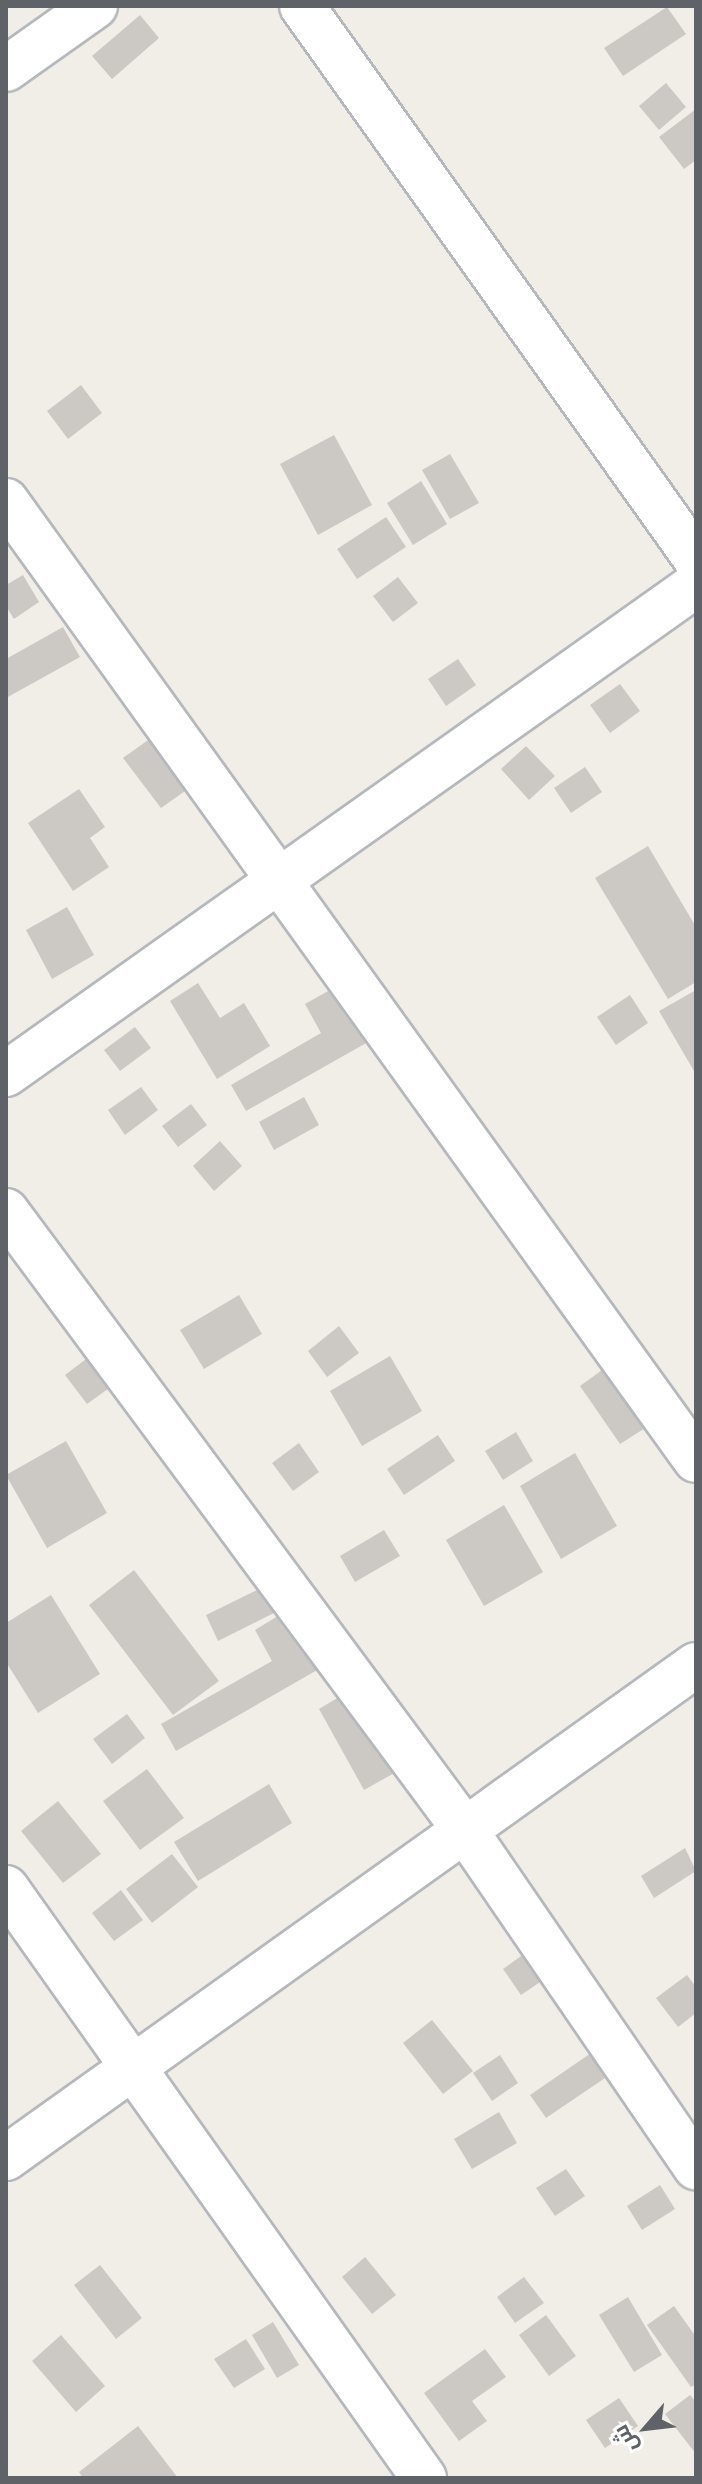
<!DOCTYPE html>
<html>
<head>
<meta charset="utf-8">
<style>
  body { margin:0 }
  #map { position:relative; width:702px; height:2484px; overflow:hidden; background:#f1eee8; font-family:Inter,Cairo,sans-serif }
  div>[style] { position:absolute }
  .building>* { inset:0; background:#ccc9c5 }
  .roads { filter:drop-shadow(2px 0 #b5b8bc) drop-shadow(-2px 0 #b5b8bc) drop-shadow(0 2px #b5b8bc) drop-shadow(0 -2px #b5b8bc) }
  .minor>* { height:44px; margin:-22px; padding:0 22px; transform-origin:22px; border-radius:22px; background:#fff }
  .tertiary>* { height:44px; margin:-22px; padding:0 22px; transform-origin:22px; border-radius:22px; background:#fff }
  span { translate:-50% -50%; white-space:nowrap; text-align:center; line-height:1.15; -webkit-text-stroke:6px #fff; paint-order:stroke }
  .frame { position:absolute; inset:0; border:8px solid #5f6368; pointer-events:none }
  .north { position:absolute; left:606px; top:2388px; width:80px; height:80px; -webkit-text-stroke:6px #fff; paint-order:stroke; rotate:242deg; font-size:22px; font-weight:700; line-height:32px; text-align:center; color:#5f6368 }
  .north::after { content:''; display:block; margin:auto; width:28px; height:36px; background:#5f6368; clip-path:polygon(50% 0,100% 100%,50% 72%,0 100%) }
</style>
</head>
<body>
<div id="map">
  <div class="building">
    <div style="clip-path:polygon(667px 7px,686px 34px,623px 76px,604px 48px)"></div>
    <div style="clip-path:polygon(140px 15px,159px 38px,112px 79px,92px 56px)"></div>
    <div style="clip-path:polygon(666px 83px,686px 107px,659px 130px,639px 106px)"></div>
    <div style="clip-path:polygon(696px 109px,696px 160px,684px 169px,659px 137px)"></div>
    <div style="clip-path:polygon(81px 385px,102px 413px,68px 439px,47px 411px)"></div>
    <div style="clip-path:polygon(334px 435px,372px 505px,318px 535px,280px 464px)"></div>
    <div style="clip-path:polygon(450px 454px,479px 503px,450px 519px,422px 470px)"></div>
    <div style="clip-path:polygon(421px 481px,447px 524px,413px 545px,387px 503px)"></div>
    <div style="clip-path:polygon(386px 517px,406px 547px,357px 579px,337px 549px)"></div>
    <div style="clip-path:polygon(23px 575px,39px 602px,14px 619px,6px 606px,6px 585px)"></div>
    <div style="clip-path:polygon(398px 577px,418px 603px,393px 622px,373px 596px)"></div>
    <div style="clip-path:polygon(63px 627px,80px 657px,6px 698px,6px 659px)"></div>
    <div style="clip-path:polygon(458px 659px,476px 685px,446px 706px,428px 679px)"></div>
    <div style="clip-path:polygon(620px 684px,640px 711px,610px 733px,590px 705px)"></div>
    <div style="clip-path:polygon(151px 738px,188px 789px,161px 808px,123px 758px)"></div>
    <div style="clip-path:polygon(526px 746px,555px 776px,529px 800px,501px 769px)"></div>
    <div style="clip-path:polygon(585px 767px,602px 792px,571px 813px,554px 788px)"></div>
    <div style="clip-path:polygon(79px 789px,105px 827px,90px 838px,109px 867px,73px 891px,28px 823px)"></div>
    <div style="clip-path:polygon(648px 846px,696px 927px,696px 982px,668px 999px,595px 878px)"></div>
    <div style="clip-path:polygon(67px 907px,94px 955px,52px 979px,26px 930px)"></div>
    <div style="clip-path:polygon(198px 983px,220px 1018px,244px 1003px,270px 1046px,217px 1079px,170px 1001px)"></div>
    <div style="clip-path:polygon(337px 986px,368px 1042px,246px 1111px,231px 1085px,321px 1033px,305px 1004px)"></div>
    <div style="clip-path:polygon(696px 990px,696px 1070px,694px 1071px,659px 1011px)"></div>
    <div style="clip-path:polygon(630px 995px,648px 1023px,616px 1045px,597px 1017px)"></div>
    <div style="clip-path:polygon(135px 1027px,151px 1048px,120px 1071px,104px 1050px)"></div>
    <div style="clip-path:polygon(141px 1087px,158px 1110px,125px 1135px,108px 1110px)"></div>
    <div style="clip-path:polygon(304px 1097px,319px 1125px,274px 1150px,259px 1122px)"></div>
    <div style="clip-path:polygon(191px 1104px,207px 1125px,178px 1147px,162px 1126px)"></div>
    <div style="clip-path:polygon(220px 1141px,242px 1166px,214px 1191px,193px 1166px)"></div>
    <div style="clip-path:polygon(239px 1295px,262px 1334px,204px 1369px,180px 1330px)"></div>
    <div style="clip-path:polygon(339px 1326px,359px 1353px,327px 1377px,308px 1351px)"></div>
    <div style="clip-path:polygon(98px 1350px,119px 1381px,87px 1404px,65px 1375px)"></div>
    <div style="clip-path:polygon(390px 1356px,422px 1411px,362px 1446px,330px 1391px)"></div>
    <div style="clip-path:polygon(609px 1365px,650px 1425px,620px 1444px,580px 1386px)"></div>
    <div style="clip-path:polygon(516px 1432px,533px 1461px,503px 1480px,485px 1451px)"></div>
    <div style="clip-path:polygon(438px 1435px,455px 1461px,404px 1495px,387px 1469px)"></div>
    <div style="clip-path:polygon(66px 1441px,107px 1513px,47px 1548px,6px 1475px)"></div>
    <div style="clip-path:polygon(299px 1443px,319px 1472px,293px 1491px,272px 1463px)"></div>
    <div style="clip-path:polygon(575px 1453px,617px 1526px,561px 1559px,520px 1486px)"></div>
    <div style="clip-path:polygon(504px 1505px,543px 1572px,484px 1606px,446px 1540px)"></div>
    <div style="clip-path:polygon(384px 1530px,400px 1556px,355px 1582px,340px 1556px)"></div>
    <div style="clip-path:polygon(134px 1570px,219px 1681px,173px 1715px,89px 1605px)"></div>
    <div style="clip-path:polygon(265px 1586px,278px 1611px,218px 1641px,206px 1615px)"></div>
    <div style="clip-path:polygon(51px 1595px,100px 1674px,38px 1713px,6px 1662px,6px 1623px)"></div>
    <div style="clip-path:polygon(286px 1611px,319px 1669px,176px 1751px,161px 1724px,272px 1661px,255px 1630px)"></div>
    <div style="clip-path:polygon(359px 1685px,405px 1767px,364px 1790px,319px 1709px)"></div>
    <div style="clip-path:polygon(127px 1714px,145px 1738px,112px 1764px,93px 1739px)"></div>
    <div style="clip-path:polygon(147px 1769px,184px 1818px,140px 1850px,103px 1801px)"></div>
    <div style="clip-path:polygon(269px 1784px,292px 1823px,198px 1881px,174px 1842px)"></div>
    <div style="clip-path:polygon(58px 1801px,101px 1854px,63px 1883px,21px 1831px)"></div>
    <div style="clip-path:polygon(685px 1848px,696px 1871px,654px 1898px,641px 1876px)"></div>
    <div style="clip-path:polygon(172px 1854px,198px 1887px,152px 1923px,126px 1889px)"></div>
    <div style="clip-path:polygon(121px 1890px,143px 1920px,114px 1941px,92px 1913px)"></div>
    <div style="clip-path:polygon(528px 1951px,546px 1978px,521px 1995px,503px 1969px)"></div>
    <div style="clip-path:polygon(687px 1975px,696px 1987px,696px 2013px,678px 2027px,656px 1998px)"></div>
    <div style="clip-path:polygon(432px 2020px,473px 2071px,443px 2094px,403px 2043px)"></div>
    <div style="clip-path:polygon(594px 2051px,611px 2074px,546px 2118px,530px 2095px)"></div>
    <div style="clip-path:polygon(500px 2055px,518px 2083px,492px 2101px,473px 2073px)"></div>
    <div style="clip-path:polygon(499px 2112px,517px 2143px,472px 2169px,454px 2139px)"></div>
    <div style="clip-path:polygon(566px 2169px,585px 2196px,555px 2216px,536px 2188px)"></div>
    <div style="clip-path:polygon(660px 2185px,675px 2209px,642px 2230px,627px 2206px)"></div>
    <div style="clip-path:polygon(365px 2257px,396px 2295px,372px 2314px,342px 2277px)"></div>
    <div style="clip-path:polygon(100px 2265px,142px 2318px,116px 2339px,74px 2285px)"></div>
    <div style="clip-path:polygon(524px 2277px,544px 2303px,515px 2323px,497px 2297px)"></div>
    <div style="clip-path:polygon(628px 2297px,662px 2355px,634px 2372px,599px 2315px)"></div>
    <div style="clip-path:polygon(674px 2306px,696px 2337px,696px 2384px,691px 2387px,647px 2325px)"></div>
    <div style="clip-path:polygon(546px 2315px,576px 2356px,549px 2376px,519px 2335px)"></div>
    <div style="clip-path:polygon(273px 2322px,299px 2365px,277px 2378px,252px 2335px)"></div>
    <div style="clip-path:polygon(61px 2335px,105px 2386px,76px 2412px,32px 2361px)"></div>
    <div style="clip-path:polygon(246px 2339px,265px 2369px,234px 2388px,214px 2359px)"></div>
    <div style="clip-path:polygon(485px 2349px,506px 2377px,472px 2401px,487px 2421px,459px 2441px,424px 2393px)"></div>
    <div style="clip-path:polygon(690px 2395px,696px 2402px,696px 2454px,665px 2414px)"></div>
    <div style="clip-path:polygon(619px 2398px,638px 2426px,605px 2448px,586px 2420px)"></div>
    <div style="clip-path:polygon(138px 2426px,178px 2478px,83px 2478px,79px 2472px)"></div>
  </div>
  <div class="roads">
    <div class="minor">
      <div style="left:302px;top:6px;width:679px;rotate:54.53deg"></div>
      <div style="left:6px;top:69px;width:109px;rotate:-35.3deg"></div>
      <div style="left:6px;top:501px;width:1181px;rotate:54.27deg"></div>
      <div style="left:6px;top:1074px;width:846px;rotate:-35.33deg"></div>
      <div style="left:6px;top:1211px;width:771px;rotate:53.44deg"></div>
      <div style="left:465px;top:1830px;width:409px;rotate:55.6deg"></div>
      <div style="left:6px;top:1888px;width:723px;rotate:54.68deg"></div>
    </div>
    <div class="tertiary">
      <div style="left:6px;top:2158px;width:848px;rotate:-35.55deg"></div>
    </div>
  </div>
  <div class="frame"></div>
  <div class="north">ش</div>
</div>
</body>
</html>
